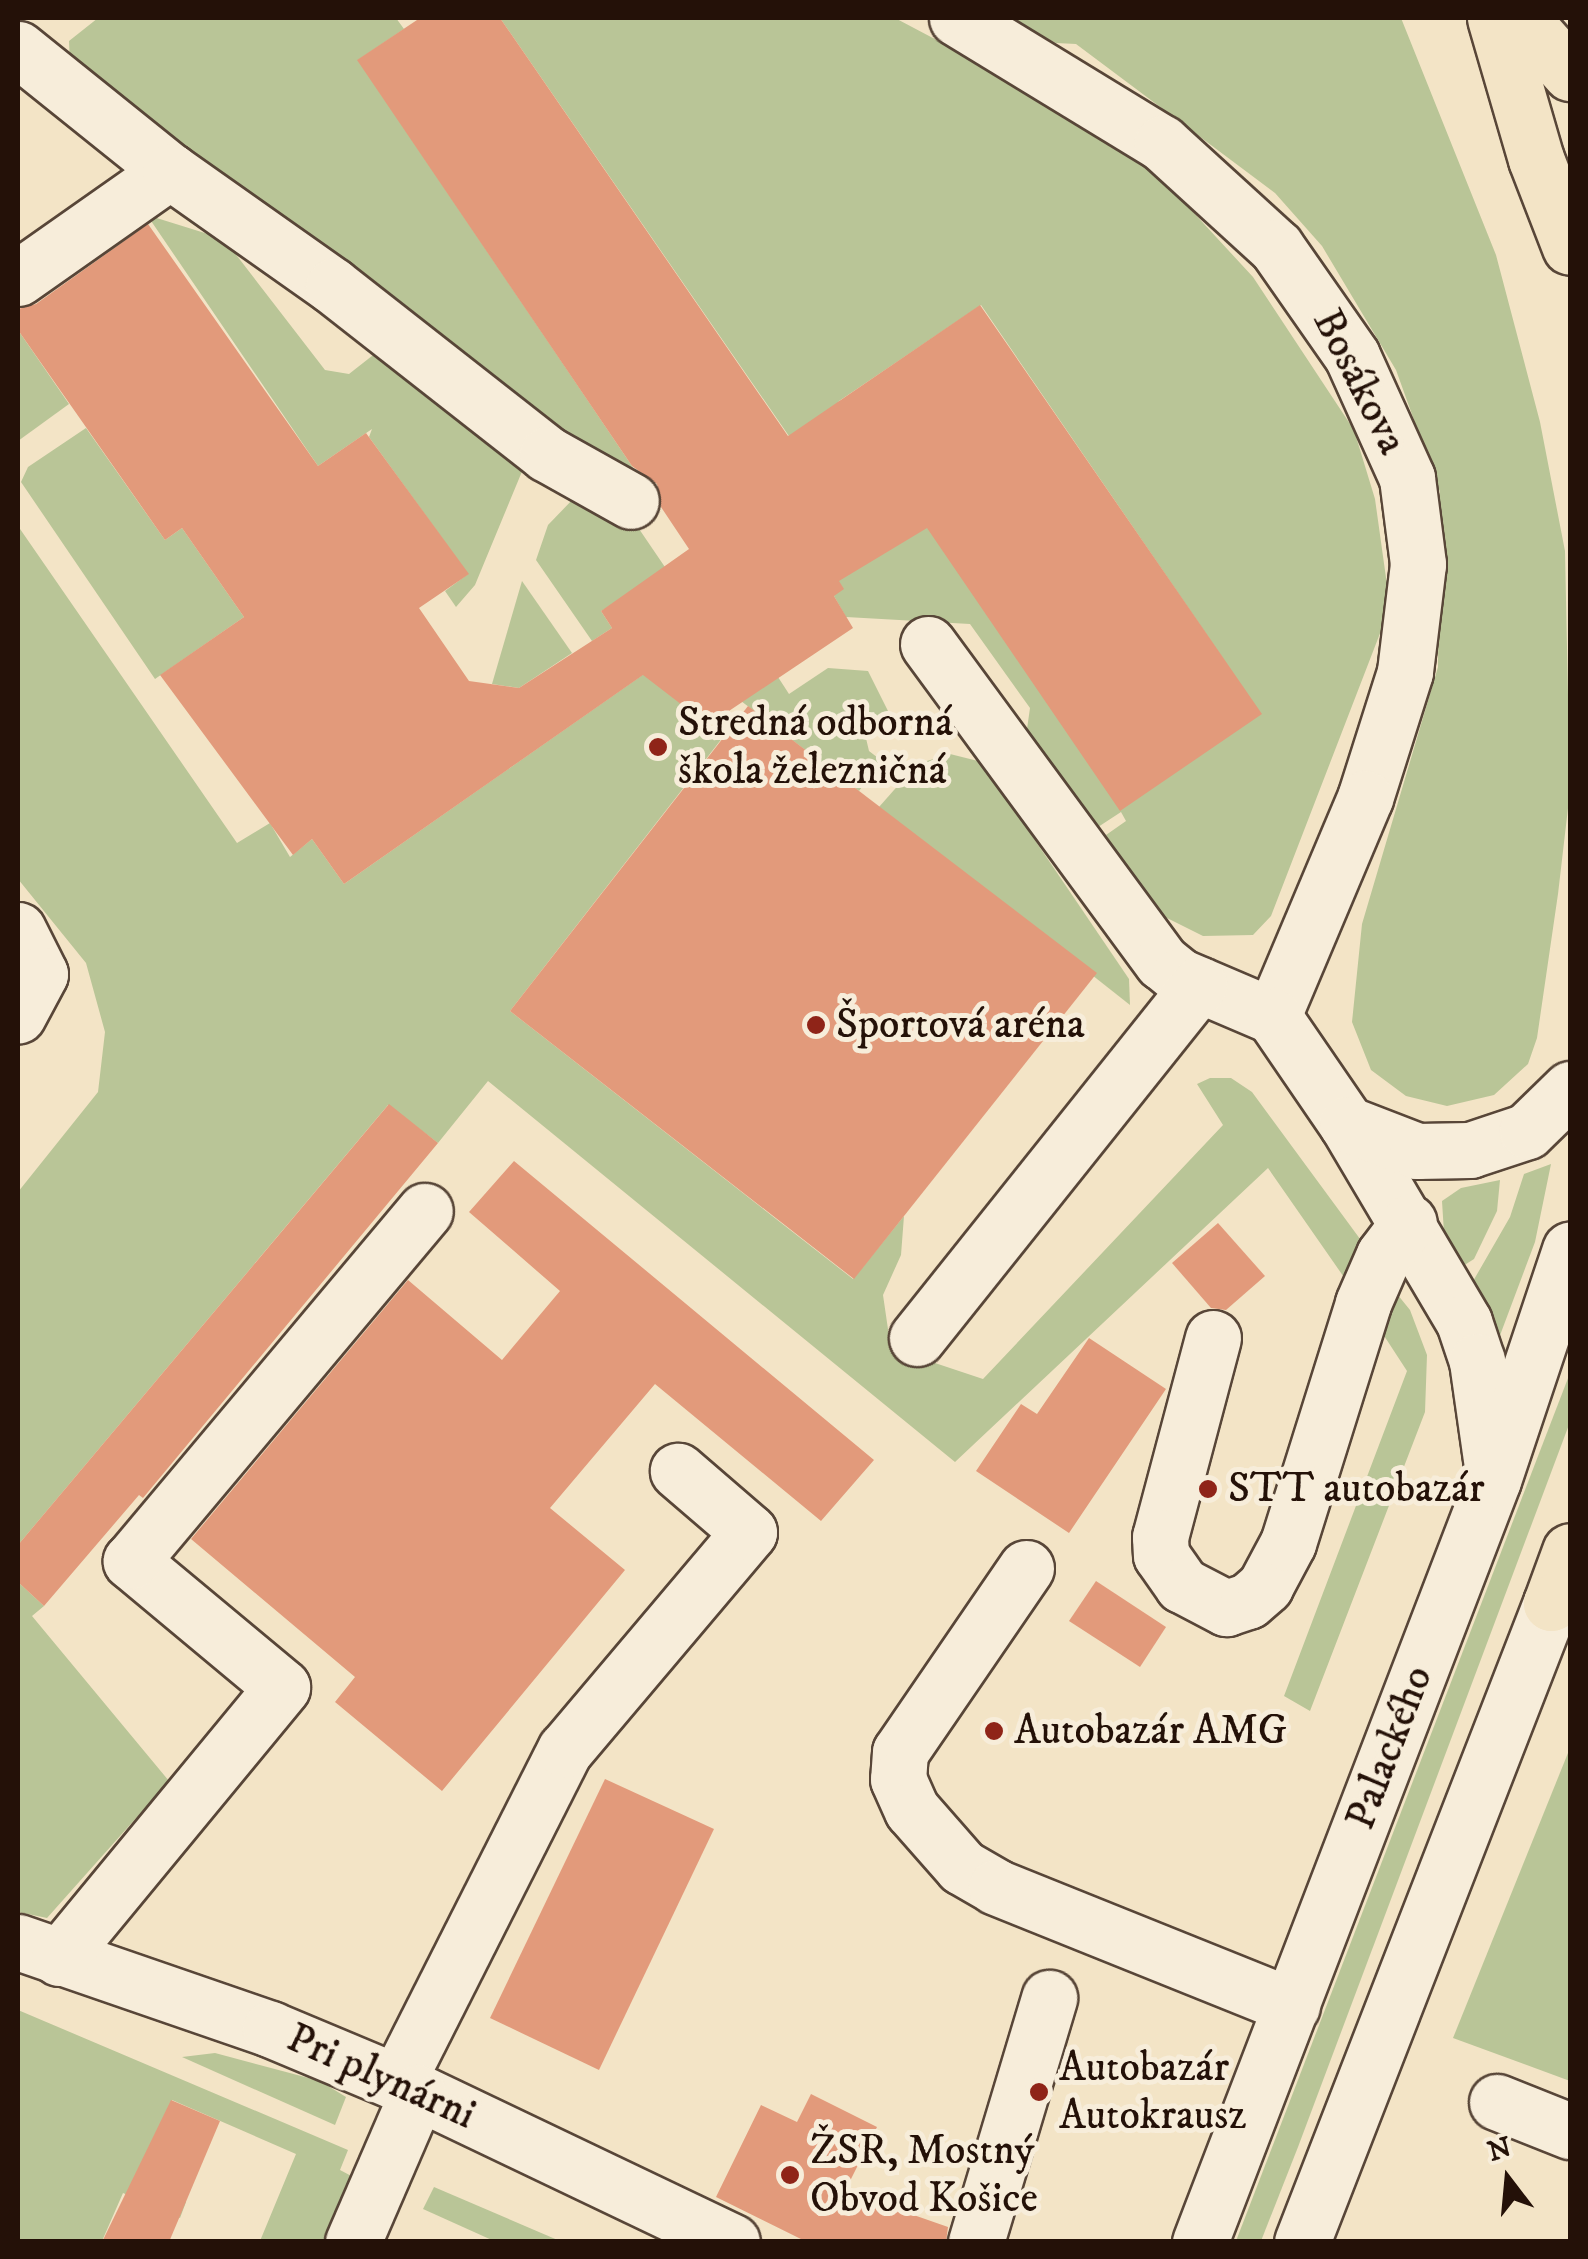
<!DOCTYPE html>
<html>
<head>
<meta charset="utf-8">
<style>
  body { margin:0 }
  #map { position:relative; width:1588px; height:2259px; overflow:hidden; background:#f3e4c6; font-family:"IM FELL DW Pica",serif }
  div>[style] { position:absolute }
  .green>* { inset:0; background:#b9c597 }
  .building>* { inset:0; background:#e29a7b }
  .roads { filter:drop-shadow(2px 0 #584638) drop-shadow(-2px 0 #584638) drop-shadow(0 2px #584638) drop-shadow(0 -2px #584638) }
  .minor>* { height:55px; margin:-27.5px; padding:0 27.5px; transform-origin:27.5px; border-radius:27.5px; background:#f7edda }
  .major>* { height:55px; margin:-27.5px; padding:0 27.5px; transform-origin:27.5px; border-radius:27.5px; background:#f3e4c6 }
  .highway>* { height:55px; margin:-27.5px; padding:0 27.5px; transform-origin:27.5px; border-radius:27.5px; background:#f3e4c6 }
  .dots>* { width:28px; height:28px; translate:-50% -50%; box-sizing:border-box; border:5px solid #f7edda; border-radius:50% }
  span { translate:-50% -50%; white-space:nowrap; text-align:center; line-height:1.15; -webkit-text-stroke:10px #f7edda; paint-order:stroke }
  .street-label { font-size:42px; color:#241108 }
  .poi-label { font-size:42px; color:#241108 }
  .left { translate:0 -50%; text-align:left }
  .frame { position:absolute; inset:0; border:20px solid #241108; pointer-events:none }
  .north { position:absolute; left:1458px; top:2129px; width:100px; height:100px; -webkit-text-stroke:8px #f7edda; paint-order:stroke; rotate:344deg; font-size:28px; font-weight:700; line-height:40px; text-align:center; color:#241108 }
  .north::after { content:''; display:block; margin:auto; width:35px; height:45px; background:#241108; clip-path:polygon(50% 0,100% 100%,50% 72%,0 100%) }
</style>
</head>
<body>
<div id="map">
  <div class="green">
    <div style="clip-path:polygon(98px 18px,396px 18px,404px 29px,358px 60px,636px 472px,596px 467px,70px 66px,69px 41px)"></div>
    <div style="clip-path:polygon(500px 18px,895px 18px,1052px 101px,1157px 173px,1253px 277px,1354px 430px,1375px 499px,1388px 592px,1384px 623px,1271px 916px,1253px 935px,1203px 936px,1155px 912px,1106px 835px,1126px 821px,1121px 812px,1095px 829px,1027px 729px,1030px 708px,970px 624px,846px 617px,834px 596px,838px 580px,906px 513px,1261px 714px,981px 305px,839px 401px,811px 468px)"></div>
    <div style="clip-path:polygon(1006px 18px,1401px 18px,1496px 255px,1540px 422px,1565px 551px,1570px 791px,1558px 894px,1537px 1038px,1528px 1064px,1494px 1095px,1447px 1106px,1406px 1096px,1371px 1070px,1352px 1022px,1362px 924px,1438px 667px,1440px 492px,1396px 370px,1322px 246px,1275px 193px,1076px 44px,1056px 43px)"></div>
    <div style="clip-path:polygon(147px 215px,224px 239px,325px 370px,349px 374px,377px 352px,528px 457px,475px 585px,456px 607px,445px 591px,468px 574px,369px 437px,372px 429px,318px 466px)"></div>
    <div style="clip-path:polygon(18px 330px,69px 404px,18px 441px)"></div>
    <div style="clip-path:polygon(86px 428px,165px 540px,182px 528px,244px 617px,155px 679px,21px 482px,28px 467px)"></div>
    <div style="clip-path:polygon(576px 496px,635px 523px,669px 573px,601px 611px,612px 628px,592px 641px,536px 560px,548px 525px)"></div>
    <div style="clip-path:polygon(18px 526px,237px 843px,270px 823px,290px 857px,312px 839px,344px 884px,644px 674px,723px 737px,510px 1011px,853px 1279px,904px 1216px,901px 1255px,883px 1295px,889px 1336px,929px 1361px,983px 1379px,1223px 1125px,1197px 1084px,1210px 1078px,1231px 1078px,1252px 1092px,1363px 1243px,1348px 1283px,1268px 1168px,955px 1462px,488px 1081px,438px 1143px,388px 1105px,18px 1545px,18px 1192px,98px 1092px,105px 1032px,86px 963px,18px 879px)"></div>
    <div style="clip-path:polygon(522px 581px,572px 653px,519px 688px,492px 684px)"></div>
    <div style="clip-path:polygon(767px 660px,789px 694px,828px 668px,868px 671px,890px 715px,865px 734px,869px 751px,882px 761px,859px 791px,720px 685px)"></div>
    <div style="clip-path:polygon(950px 754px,982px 762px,1129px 979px,1130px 1005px,879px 807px,917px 764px)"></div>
    <div style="clip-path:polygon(1551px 1164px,1535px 1242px,1499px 1338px,1472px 1283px,1510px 1217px,1524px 1174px)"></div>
    <div style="clip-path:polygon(1500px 1180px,1497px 1211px,1474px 1259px,1463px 1266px,1444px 1233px,1442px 1201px,1461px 1188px)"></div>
    <div style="clip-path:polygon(1393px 1289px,1410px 1310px,1427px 1355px,1425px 1412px,1310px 1711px,1284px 1696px,1407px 1371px,1379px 1328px)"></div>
    <div style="clip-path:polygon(1570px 1373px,1570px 1422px,1298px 2147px,1261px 2241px,1236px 2241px)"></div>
    <div style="clip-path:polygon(18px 1582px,44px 1606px,32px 1616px,169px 1781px,47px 1918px,18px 1912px)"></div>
    <div style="clip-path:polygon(1570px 1748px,1570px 2081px,1453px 2038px)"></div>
    <div style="clip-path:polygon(18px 2010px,348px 2150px,340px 2170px,359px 2180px,332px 2241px,260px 2241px,296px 2154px,172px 2100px,137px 2179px,186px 2202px,180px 2218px,123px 2193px,102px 2241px,18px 2241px)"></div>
    <div style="clip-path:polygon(215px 2053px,320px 2081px,346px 2097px,335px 2125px,182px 2057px)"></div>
    <div style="clip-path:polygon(434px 2187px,560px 2241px,494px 2241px,423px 2209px)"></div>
  </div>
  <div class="building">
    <div style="clip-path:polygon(420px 18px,500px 18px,788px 436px,980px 305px,1262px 714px,1120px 811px,927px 528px,839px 581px,844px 589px,834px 596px,853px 628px,708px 725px,643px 675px,344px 884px,312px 839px,293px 855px,160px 675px,244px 617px,182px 528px,165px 540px,18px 330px,18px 309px,36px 304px,148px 224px,318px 466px,366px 433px,469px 574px,419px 608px,469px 681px,519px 688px,612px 628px,601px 611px,689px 549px,661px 507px,657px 484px,632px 466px,357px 60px)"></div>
    <div style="clip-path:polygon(748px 706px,1097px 973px,854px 1279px,510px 1011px)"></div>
    <div style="clip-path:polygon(389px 1104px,438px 1143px,143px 1498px,139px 1495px,44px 1606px,18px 1582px,18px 1545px)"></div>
    <div style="clip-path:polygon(514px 1161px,874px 1460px,821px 1521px,655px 1384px,550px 1508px,625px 1570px,442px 1791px,335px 1702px,355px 1677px,191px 1539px,408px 1280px,502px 1360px,560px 1291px,469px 1212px)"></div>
    <div style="clip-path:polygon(1218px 1223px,1265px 1276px,1226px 1310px,1211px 1308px,1172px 1263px)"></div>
    <div style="clip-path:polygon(1089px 1338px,1166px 1389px,1069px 1533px,976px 1471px,1021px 1404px,1037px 1414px)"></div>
    <div style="clip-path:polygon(1096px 1581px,1166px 1627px,1140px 1667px,1069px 1621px)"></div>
    <div style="clip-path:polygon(605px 1779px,714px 1829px,599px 2070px,490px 2018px)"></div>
    <div style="clip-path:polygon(811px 2094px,877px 2127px,845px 2191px,948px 2227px,946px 2242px,807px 2242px,716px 2197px,761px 2105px,797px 2122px)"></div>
    <div style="clip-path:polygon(171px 2100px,220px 2121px,169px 2242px,102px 2242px)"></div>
  </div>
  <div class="roads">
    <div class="minor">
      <div style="left:957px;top:18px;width:240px;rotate:31.4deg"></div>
      <div style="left:1162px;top:143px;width:154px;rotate:42.4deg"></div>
      <div style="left:1276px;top:247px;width:133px;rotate:55.1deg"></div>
      <div style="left:1352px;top:356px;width:134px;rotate:65.7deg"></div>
      <div style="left:1407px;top:478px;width:87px;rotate:82.7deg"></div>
      <div style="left:1418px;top:564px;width:109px;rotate:96.9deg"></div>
      <div style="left:1405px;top:672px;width:132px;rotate:107.6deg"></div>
      <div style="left:1365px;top:798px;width:237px;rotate:112.9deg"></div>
      <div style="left:18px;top:49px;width:195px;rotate:38.8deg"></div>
      <div style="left:18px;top:278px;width:186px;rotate:-35.1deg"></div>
      <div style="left:170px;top:171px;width:199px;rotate:35.2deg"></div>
      <div style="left:333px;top:286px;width:272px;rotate:38.1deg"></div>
      <div style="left:547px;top:454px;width:96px;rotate:29.2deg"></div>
      <div style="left:928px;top:644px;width:395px;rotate:53.7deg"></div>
      <div style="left:1162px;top:962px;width:22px;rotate:39deg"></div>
      <div style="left:1179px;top:976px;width:102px;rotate:23.1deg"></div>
      <div style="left:1273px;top:1016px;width:131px;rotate:55.6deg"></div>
      <div style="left:1347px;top:1124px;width:230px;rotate:59.4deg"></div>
      <div style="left:1464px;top:1322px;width:41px;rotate:71.6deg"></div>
      <div style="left:1477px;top:1361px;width:107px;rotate:81.9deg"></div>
      <div style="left:18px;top:930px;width:49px;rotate:63.4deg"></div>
      <div style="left:40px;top:974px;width:47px;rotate:118.2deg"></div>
      <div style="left:1347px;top:1124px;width:75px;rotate:21.1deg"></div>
      <div style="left:1417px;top:1151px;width:53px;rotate:-1.1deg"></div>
      <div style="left:1470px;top:1150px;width:60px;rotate:-18.4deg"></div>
      <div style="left:1527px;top:1131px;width:60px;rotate:-44.3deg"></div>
      <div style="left:917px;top:1338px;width:452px;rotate:-51.4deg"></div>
      <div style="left:1213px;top:1338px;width:206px;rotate:104.9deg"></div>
      <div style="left:1160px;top:1537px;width:18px;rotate:87deg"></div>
      <div style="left:1161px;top:1555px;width:37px;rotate:55deg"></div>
      <div style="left:1182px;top:1585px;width:50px;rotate:27.6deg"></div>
      <div style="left:1226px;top:1608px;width:23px;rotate:-18deg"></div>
      <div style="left:1248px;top:1601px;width:23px;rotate:-41deg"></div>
      <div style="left:1265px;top:1586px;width:49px;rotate:-61.9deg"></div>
      <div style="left:1288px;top:1543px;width:251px;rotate:-72.6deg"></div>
      <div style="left:1363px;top:1303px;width:52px;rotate:-66.4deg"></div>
      <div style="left:1384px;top:1255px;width:41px;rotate:-52.9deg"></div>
      <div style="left:1026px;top:1568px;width:223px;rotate:124.4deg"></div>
      <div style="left:900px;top:1752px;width:27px;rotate:94deg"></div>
      <div style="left:898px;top:1779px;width:34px;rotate:66deg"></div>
      <div style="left:912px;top:1810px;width:76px;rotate:48.7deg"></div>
      <div style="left:962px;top:1867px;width:39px;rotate:30deg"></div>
      <div style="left:996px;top:1887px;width:319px;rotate:21.9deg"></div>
      <div style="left:18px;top:1942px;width:267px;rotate:19deg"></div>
      <div style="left:270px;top:2029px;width:138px;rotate:22.7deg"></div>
      <div style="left:397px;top:2082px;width:371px;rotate:25.5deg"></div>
      <div style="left:59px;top:1958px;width:351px;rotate:-50.5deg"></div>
      <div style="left:282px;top:1687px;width:197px;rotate:-140.2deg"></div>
      <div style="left:131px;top:1561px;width:457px;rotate:-50deg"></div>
      <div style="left:397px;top:2082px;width:372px;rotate:-63.2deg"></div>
      <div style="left:565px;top:1750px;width:285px;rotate:-49.8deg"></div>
      <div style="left:749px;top:1532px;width:94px;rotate:-139.3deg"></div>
      <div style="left:1497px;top:2102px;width:79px;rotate:21.7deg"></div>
      <div style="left:353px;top:2242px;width:163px;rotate:-66.6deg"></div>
      <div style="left:976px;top:2242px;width:255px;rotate:-73.3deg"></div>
      <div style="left:1200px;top:2242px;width:816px;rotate:-68.97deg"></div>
      <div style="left:1493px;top:1480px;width:243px;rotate:-71.5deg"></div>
      <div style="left:1302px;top:2242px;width:686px;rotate:-68.71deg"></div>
    </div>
    <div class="major">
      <div style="left:1551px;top:1603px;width:55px;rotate:-69.9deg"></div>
    </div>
    <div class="highway">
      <div style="left:1495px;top:18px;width:147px;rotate:73.8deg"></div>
      <div style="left:1536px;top:159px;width:94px;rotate:68.9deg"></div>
      <div style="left:1521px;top:18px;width:74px;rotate:48.3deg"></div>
      <div style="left:1551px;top:1603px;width:21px;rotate:-28deg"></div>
    </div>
  </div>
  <div class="dots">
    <div style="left:658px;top:747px;background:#8f2418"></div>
    <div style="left:816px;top:1025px;background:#8f2418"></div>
    <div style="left:1208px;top:1489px;background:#8f2418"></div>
    <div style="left:994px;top:1731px;background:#8f2418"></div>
    <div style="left:1039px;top:2092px;background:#8f2418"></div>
    <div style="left:790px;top:2175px;background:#8f2418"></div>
  </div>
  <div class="street-label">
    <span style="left:1359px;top:382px;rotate:63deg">Bosákova</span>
    <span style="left:1390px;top:1748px;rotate:-69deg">Palackého</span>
    <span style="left:381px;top:2077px;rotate:24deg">Pri plynárni</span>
  </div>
  <div class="poi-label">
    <span class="left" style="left:678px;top:747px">Stredná odborná<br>škola železničná</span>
    <span class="left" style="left:836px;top:1025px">Športová aréna</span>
    <span class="left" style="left:1228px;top:1489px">STT autobazár</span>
    <span class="left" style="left:1014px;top:1731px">Autobazár AMG</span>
    <span class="left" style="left:1059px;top:2092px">Autobazár<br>Autokrausz</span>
    <span class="left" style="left:810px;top:2175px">ŽSR, Mostný<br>Obvod Košice</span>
  </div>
  <div class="frame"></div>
  <div class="north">N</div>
</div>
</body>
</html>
